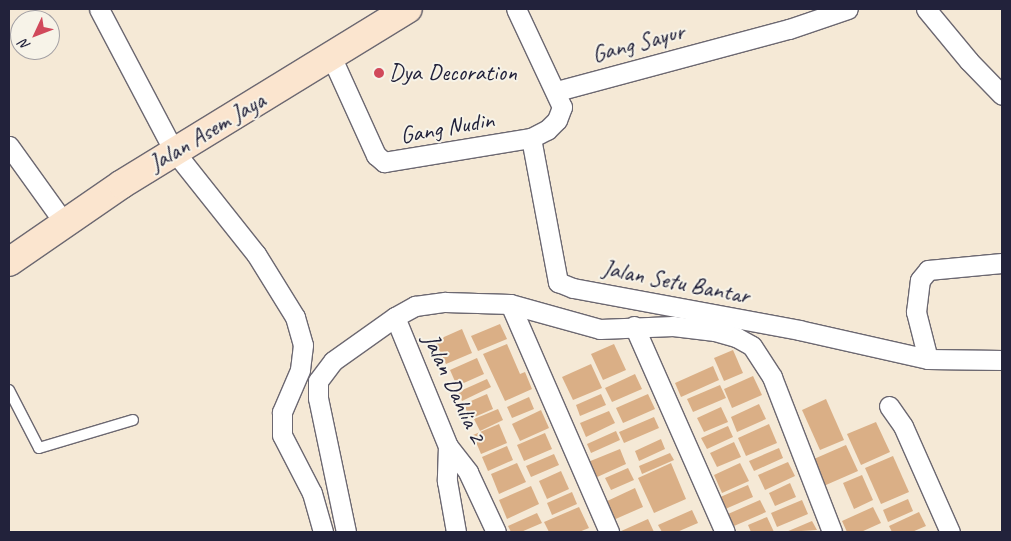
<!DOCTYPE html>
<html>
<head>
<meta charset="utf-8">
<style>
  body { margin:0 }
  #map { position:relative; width:1011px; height:541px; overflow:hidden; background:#f5e9d6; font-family:Caveat,sans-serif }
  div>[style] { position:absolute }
  .building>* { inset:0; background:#daaf86 }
  .roads { filter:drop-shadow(1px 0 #6c6871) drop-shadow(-1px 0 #6c6871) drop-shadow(0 1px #6c6871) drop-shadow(0 -1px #6c6871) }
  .lane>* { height:10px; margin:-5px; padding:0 5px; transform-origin:5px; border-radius:5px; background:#fff }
  .street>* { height:19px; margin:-9.5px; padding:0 9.5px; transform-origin:9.5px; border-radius:9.5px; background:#fff }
  .secondary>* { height:28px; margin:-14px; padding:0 14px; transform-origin:14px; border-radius:14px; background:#fbe5cf }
  .dots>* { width:14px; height:14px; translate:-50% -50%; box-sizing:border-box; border:2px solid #f7f3e8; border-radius:50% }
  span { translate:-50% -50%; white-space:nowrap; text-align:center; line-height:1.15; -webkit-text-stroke:4px #f7f3e8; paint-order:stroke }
  .street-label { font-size:24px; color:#22223b }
  .poi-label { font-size:24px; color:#22223b }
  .left { translate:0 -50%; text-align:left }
  .frame { position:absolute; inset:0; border:10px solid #22223b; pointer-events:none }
  .north { position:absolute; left:10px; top:10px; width:50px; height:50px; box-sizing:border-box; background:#f7f3e8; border:1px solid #a29fa3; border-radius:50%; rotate:227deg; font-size:14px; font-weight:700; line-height:20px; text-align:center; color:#22223b }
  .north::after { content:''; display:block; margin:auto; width:18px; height:22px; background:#d1495b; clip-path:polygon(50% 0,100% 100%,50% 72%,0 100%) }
</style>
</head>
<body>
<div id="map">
  <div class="building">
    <div style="clip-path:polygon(500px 324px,507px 339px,478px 351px,471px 336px)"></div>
    <div style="clip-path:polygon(462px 329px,472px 353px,446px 364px,435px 341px)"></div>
    <div style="clip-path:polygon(507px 344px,520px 374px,525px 372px,532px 389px,505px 401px,483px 354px)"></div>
    <div style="clip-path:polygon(614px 344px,626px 370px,603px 380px,591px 354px)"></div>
    <div style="clip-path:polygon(733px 350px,743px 373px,724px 381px,714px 358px)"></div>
    <div style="clip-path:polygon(477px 358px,484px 374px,457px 386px,450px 370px)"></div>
    <div style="clip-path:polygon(591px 364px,602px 388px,573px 400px,562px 377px)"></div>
    <div style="clip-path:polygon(713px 366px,719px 380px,681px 397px,675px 383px)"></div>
    <div style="clip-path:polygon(635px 374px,642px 389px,612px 402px,605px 388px)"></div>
    <div style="clip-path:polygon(753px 376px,762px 395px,732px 408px,724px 389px)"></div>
    <div style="clip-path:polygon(487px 379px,491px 387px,462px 401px,458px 392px)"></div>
    <div style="clip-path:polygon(720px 385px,726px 398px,693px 412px,687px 399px)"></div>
    <div style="clip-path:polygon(487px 394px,493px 409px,470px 419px,464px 404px)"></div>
    <div style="clip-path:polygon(601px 394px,606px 405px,580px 416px,576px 405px)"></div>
    <div style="clip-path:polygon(648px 394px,655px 409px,623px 423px,616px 408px)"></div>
    <div style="clip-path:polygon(529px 397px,534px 409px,512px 418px,507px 407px)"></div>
    <div style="clip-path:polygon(826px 399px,844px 440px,820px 450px,802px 410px)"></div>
    <div style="clip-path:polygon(759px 404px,766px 419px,737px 432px,731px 417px)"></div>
    <div style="clip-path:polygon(721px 407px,728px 422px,704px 432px,697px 418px)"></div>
    <div style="clip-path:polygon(498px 409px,503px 420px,480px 431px,474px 419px)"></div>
    <div style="clip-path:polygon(541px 410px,549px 428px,520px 441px,512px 424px)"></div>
    <div style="clip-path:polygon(609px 411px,615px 423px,586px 437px,580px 423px)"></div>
    <div style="clip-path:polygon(654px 417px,659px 428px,624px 443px,619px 432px)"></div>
    <div style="clip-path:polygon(876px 422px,890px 452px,861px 465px,847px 434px)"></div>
    <div style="clip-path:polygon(499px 424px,507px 443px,481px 454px,473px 435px)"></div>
    <div style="clip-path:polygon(769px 424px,777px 443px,746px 456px,738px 438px)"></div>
    <div style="clip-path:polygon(728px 426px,733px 437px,707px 449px,701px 438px)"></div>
    <div style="clip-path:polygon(616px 431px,620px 440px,591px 453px,587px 444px)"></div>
    <div style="clip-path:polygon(545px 433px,552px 449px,524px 461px,517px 445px)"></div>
    <div style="clip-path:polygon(661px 439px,665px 449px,639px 461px,635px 451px)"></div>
    <div style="clip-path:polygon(734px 442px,741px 457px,717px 467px,710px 453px)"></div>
    <div style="clip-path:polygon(846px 445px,858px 471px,819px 488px,807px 462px)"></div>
    <div style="clip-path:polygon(507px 446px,513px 460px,488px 471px,482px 457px)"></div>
    <div style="clip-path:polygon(779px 448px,783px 458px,754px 471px,749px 461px)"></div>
    <div style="clip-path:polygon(620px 449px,626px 464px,595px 478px,588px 462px)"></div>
    <div style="clip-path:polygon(670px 453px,674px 460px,642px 474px,639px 466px)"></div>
    <div style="clip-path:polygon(554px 454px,559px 465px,531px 477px,526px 466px)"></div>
    <div style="clip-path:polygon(893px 456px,909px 492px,881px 504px,865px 468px)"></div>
    <div style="clip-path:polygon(788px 462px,795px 476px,765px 490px,758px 475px)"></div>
    <div style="clip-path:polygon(517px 463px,526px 482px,499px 494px,491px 474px)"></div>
    <div style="clip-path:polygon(671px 463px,686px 499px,654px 513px,638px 478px)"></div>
    <div style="clip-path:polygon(740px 463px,749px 481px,722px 493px,714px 475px)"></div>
    <div style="clip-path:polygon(628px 468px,634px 480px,611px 490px,605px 478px)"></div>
    <div style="clip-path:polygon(561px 471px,569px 489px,547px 499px,539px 481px)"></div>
    <div style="clip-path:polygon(862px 475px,873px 500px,854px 509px,843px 483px)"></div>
    <div style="clip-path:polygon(790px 483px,796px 497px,775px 506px,769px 493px)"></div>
    <div style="clip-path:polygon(748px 485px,753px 497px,723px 510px,718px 498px)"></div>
    <div style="clip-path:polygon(531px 486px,539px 504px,507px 519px,499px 500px)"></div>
    <div style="clip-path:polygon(635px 488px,643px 507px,611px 521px,603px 503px)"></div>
    <div style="clip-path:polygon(572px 492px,577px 504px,552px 515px,547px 503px)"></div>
    <div style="clip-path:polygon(908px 499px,913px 511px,888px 522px,883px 510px)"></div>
    <div style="clip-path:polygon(760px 500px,766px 512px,734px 526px,728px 514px)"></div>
    <div style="clip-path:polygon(802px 500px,808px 514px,777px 527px,771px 513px)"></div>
    <div style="clip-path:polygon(579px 507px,589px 528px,579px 532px,549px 532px,544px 522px)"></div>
    <div style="clip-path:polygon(873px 507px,881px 523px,861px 532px,847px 532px,842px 521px)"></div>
    <div style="clip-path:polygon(692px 510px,698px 523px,677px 532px,662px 532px,658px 525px)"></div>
    <div style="clip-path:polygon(919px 512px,926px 526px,912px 532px,892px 532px,889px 526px)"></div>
    <div style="clip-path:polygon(537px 513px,542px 523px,521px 532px,511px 532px,508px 526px)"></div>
    <div style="clip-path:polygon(767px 517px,774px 532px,751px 532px,748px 525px)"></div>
    <div style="clip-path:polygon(648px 519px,654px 532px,619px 532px)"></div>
    <div style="clip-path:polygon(812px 521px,817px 530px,786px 532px)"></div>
  </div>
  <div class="roads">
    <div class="lane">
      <div style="left:9px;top:390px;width:65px;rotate:62.7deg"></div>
      <div style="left:39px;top:448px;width:98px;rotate:-16.6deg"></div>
    </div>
    <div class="street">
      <div style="left:99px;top:9px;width:161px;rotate:62.2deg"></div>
      <div style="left:174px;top:151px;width:132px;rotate:51.5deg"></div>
      <div style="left:256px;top:254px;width:74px;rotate:58.2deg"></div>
      <div style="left:295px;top:317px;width:29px;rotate:74deg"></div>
      <div style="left:303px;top:345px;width:25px;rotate:97deg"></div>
      <div style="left:300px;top:370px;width:46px;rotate:113.2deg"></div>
      <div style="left:282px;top:412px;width:23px;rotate:90deg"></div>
      <div style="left:282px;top:435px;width:65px;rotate:62.7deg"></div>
      <div style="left:312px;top:493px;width:41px;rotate:74.2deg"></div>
      <div style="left:926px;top:9px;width:67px;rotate:50.4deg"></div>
      <div style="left:969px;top:61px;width:47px;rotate:45.9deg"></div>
      <div style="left:331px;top:56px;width:109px;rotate:65.6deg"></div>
      <div style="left:376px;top:155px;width:11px;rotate:41deg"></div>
      <div style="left:384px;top:162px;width:149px;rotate:-9.3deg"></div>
      <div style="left:531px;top:138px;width:18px;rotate:-27deg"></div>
      <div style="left:547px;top:130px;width:14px;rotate:-45deg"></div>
      <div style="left:557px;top:120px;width:14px;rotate:-69deg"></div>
      <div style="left:562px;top:107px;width:108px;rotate:-115.1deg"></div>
      <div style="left:557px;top:91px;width:240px;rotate:-15deg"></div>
      <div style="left:789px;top:29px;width:62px;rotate:-18.7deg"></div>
      <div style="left:531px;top:138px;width:147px;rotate:79.4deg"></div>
      <div style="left:558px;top:282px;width:16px;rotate:22deg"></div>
      <div style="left:573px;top:288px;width:230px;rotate:10.5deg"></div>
      <div style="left:799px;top:330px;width:132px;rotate:12.7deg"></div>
      <div style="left:928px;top:359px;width:74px;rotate:0.8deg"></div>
      <div style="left:9px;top:146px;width:96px;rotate:54.3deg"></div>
      <div style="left:510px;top:304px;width:249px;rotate:66.5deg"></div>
      <div style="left:395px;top:317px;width:139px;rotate:67.7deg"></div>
      <div style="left:448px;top:446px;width:33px;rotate:52deg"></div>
      <div style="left:468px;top:472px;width:66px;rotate:65deg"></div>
      <div style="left:634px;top:326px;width:225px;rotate:66.2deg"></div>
      <div style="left:928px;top:359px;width:49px;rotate:-104.3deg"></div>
      <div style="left:916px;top:312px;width:32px;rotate:-83deg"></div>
      <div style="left:920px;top:280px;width:13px;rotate:-51deg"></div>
      <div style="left:928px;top:270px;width:74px;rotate:-5.4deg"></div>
      <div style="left:889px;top:406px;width:24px;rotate:55deg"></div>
      <div style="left:903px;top:426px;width:116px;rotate:66.1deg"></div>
      <div style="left:448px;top:446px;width:35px;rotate:92deg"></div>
      <div style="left:447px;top:481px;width:52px;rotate:80deg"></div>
      <div style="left:346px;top:532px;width:137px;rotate:-101.8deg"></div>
      <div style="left:318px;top:398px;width:17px;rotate:-90deg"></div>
      <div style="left:318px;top:381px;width:25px;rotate:-53deg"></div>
      <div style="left:333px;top:361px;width:76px;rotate:-35.4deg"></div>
      <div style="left:395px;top:317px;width:23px;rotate:-29deg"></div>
      <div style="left:415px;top:306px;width:30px;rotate:-8deg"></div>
      <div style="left:445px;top:302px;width:65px;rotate:1.8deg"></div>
      <div style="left:510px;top:304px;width:93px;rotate:15.5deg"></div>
      <div style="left:600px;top:329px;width:73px;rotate:-2.4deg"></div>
      <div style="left:673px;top:326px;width:42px;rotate:6.8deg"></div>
      <div style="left:715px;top:331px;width:22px;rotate:16deg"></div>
      <div style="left:736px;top:337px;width:18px;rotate:29deg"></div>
      <div style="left:752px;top:346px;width:37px;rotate:57deg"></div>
      <div style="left:772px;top:377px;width:166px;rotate:68.8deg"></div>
    </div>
    <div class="secondary">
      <div style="left:9px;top:262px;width:137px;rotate:-34.6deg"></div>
      <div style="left:122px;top:184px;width:335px;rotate:-31.5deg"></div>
    </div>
  </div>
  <div class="dots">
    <div style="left:379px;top:73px;background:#d1495b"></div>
  </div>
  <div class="street-label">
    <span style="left:638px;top:43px;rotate:-15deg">Gang Sayur</span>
    <span style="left:447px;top:128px;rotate:-10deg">Gang Nudin</span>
    <span style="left:207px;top:132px;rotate:-31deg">Jalan Asem Jaya</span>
    <span style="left:676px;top:282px;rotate:11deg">Jalan Setu Bantar</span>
    <span style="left:454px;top:388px;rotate:65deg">Jalan Dahlia 2</span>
  </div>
  <div class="poi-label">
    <span class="left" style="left:389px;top:73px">Dya Decoration</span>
  </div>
  <div class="frame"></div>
  <div class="north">N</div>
</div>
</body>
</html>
